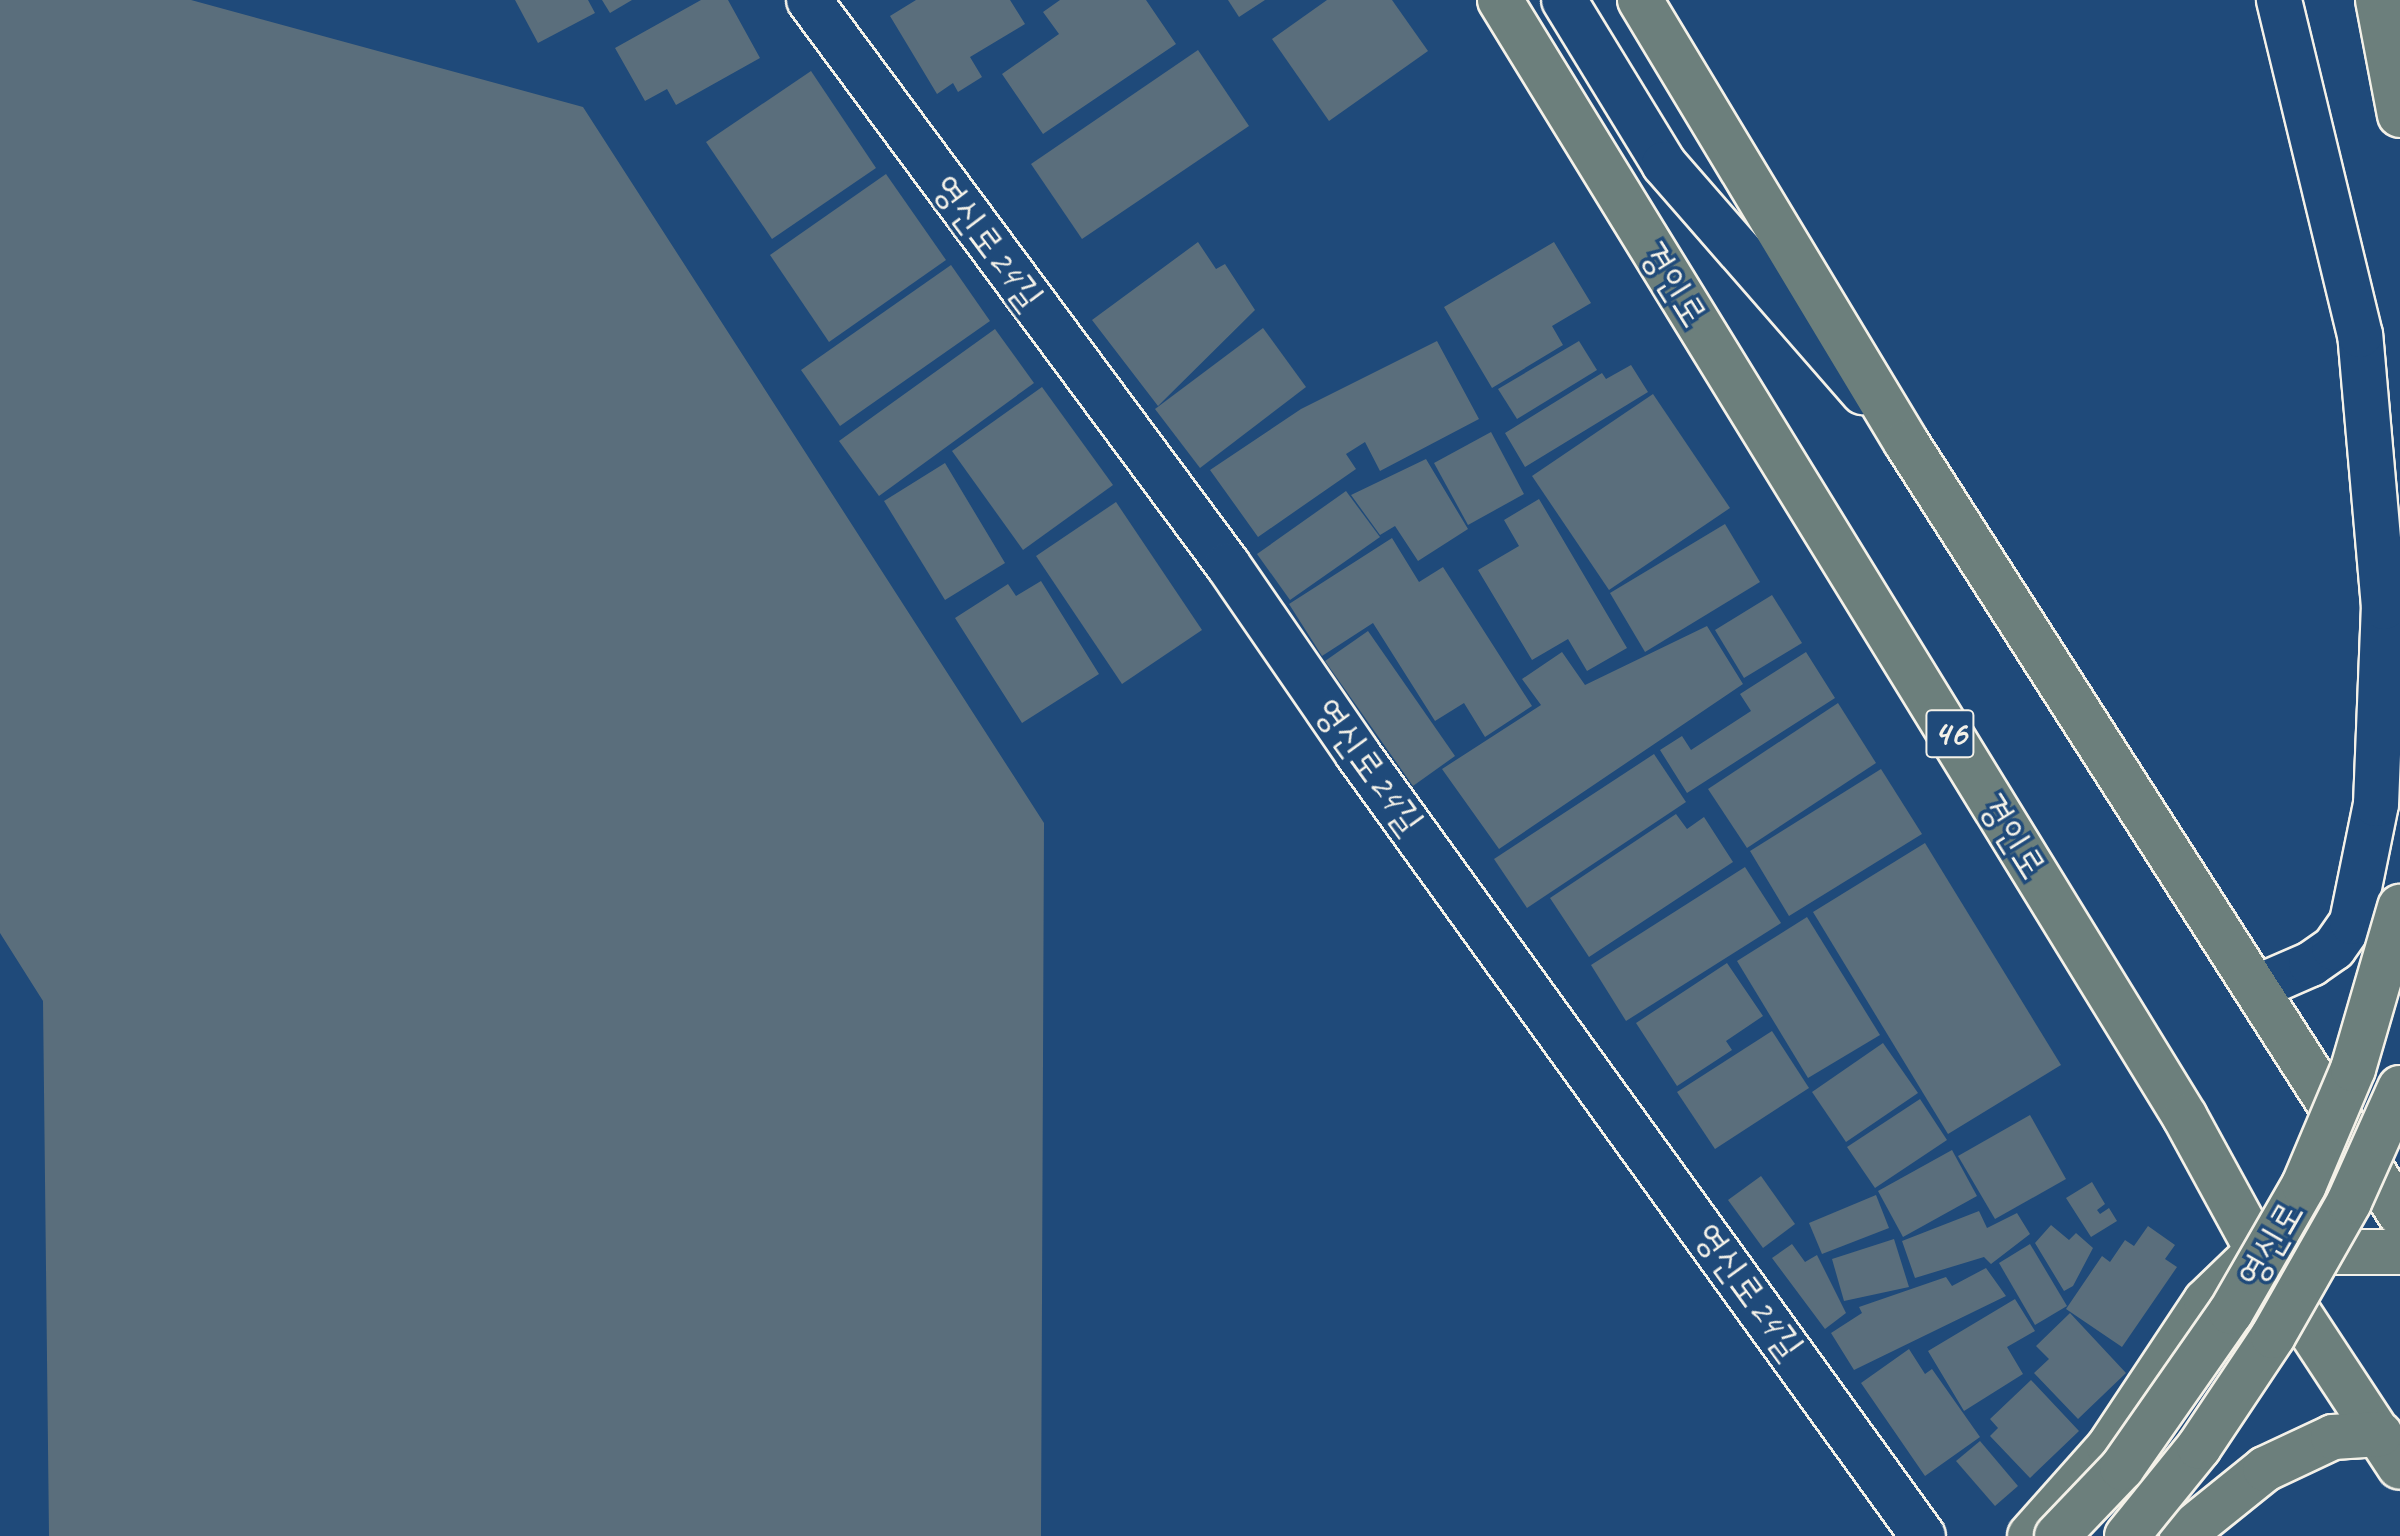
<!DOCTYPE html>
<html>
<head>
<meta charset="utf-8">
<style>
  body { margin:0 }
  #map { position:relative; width:2400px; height:1536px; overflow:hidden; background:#1f4a7a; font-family:Caveat,"Poor Story",sans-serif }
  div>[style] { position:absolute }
  .building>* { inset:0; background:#5a6e7c }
  .roads { filter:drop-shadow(2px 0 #f4f1e8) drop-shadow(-2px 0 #f4f1e8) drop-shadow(0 2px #f4f1e8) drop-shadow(0 -2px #f4f1e8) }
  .minor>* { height:44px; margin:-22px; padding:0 22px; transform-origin:22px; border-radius:22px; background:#1f4a7a }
  .major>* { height:44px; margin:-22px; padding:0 22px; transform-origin:22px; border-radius:22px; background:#6c7f7c }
  .bridges { filter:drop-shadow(2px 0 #f4f1e8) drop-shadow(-2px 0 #f4f1e8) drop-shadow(0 2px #f4f1e8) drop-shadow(0 -2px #f4f1e8) }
  .major-bridge>* { height:44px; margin:-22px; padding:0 22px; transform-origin:22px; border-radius:22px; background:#6c7f7c }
  span { translate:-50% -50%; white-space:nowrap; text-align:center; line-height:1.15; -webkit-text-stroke:7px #1f4a7a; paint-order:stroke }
  .shield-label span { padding:2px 6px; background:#1f4a7a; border:2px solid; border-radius:6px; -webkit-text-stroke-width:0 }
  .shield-label { font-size:36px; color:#f4f1e8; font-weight:700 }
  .street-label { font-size:38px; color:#f4f1e8 }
</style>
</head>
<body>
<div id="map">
  <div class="building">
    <div style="clip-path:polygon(0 0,191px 0,583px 107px,1044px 823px,1041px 1536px,49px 1536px,43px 1001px,0 933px)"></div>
    <div style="clip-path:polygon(515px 0,588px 0,595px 13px,538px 43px)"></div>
    <div style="clip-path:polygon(602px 0,632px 0,610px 13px)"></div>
    <div style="clip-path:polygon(701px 0,728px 0,760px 58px,676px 105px,667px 89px,645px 101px,615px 48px)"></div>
    <div style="clip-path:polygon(916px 0,1010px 0,1025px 24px,970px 57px,982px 77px,958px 92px,953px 83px,937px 94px,890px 16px)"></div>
    <div style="clip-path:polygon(1060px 0,1146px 0,1176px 44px,1043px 134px,1002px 74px,1059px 34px,1043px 12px)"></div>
    <div style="clip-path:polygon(1228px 0,1265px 0,1239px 17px)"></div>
    <div style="clip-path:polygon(1327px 0,1392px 0,1428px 51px,1329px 121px,1272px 39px)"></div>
    <div style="clip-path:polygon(1198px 50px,1249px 126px,1082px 239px,1031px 164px)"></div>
    <div style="clip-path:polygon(811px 71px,876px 168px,772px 239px,706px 142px)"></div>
    <div style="clip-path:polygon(886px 174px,946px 260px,829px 342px,770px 255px)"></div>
    <div style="clip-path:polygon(1198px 242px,1216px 269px,1225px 264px,1255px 310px,1158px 406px,1092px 320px)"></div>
    <div style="clip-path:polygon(1554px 242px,1591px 303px,1552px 326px,1563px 345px,1492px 388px,1444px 307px)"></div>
    <div style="clip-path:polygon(951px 265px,990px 321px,840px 426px,801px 370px)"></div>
    <div style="clip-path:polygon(1263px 328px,1306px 387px,1200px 468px,1155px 409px)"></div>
    <div style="clip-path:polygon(995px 329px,1034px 383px,879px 496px,839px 441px)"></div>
    <div style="clip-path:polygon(1437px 341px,1479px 419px,1380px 471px,1365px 442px,1346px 454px,1356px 469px,1258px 537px,1210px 470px,1301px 409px)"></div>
    <div style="clip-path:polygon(1579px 341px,1597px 370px,1517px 419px,1498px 389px)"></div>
    <div style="clip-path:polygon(1631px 365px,1648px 392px,1525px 467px,1505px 433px,1602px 373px,1606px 379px)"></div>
    <div style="clip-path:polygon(1042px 387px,1113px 485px,1023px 550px,952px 451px)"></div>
    <div style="clip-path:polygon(1653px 394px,1730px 508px,1609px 590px,1532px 476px)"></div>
    <div style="clip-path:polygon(1491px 432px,1524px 494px,1468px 525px,1434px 463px)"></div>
    <div style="clip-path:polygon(1426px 459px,1468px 529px,1418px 561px,1395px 526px,1380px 535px,1351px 495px)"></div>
    <div style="clip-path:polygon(945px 463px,1005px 563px,945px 600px,884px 501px)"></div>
    <div style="clip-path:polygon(1346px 491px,1380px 537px,1290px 600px,1257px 554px)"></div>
    <div style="clip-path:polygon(1539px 499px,1627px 648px,1587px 671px,1568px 639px,1532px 660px,1478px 570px,1519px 546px,1504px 520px)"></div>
    <div style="clip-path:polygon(1116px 502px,1202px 630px,1122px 684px,1036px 556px)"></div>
    <div style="clip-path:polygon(1725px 524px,1760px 582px,1645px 652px,1610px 593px)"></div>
    <div style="clip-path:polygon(1392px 538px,1419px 582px,1443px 567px,1532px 706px,1485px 737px,1464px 703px,1435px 721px,1373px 623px,1322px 656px,1289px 604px)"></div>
    <div style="clip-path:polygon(1041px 581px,1099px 674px,1022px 723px,955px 618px,1008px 584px,1016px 596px)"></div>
    <div style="clip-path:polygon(1772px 595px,1802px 643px,1744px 678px,1715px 630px)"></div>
    <div style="clip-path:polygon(1707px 626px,1743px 684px,1499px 849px,1442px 769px,1541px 705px,1522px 679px,1562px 652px,1585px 685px)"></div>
    <div style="clip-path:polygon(1368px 631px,1455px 756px,1413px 786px,1325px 661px)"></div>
    <div style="clip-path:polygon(1806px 652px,1835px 698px,1687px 793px,1660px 750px,1682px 736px,1691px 750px,1751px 711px,1740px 694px)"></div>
    <div style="clip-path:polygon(1838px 703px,1876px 763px,1747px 848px,1708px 789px)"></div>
    <div style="clip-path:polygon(1654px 754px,1686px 802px,1527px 908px,1494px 859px)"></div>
    <div style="clip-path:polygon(1881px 769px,1922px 834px,1789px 916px,1750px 851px)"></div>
    <div style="clip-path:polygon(1676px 814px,1687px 829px,1704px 817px,1733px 862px,1589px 957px,1550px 898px)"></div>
    <div style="clip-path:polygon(1925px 843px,2061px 1065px,1948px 1134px,1813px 912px)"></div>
    <div style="clip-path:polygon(1745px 867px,1781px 923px,1626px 1021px,1591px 965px)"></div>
    <div style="clip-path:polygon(1807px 917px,1880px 1035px,1808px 1078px,1737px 961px)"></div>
    <div style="clip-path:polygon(1727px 963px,1763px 1016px,1726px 1041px,1732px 1050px,1677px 1086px,1636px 1023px)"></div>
    <div style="clip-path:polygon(1772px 1031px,1809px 1088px,1715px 1149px,1677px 1092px)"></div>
    <div style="clip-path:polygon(1883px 1043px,1918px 1093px,1846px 1142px,1812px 1092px)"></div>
    <div style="clip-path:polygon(1920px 1099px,1947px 1140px,1875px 1188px,1847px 1147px)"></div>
    <div style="clip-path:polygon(2030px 1115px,2066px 1179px,1995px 1219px,1958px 1156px)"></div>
    <div style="clip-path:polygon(1952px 1150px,1977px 1196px,1903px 1237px,1878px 1191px)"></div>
    <div style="clip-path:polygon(1761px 1176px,1795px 1224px,1763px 1248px,1728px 1200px)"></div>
    <div style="clip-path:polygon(2092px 1182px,2105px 1204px,2097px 1210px,2100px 1214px,2109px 1208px,2117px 1221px,2091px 1237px,2066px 1198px)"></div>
    <div style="clip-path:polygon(1876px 1195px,1889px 1228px,1822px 1254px,1809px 1223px)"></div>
    <div style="clip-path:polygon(1979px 1211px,1987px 1228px,2017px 1213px,2030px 1234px,1991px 1264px,1984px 1257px,1915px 1278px,1902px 1241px)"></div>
    <div style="clip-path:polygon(2051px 1225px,2069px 1240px,2076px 1233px,2093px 1248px,2073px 1286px,2064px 1291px,2035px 1243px)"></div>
    <div style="clip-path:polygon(2148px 1226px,2175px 1245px,2165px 1259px,2177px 1267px,2122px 1347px,2066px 1309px,2102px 1256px,2110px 1262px,2125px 1240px,2134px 1246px)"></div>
    <div style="clip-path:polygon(1894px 1239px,1909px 1287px,1844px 1301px,1832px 1259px)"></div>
    <div style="clip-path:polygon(1792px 1244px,1805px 1262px,1817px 1255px,1846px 1313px,1825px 1329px,1772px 1258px)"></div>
    <div style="clip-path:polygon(2030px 1244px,2067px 1306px,2035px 1325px,1999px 1263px)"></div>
    <div style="clip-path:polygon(1986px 1268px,2006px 1296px,1854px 1370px,1831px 1333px,1862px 1313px,1859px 1307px,1946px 1277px,1952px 1286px)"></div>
    <div style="clip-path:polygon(2015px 1299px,2035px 1331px,2007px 1347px,2023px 1374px,1964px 1411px,1928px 1351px)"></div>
    <div style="clip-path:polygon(2070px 1313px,2126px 1373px,2078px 1419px,2034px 1373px,2049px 1359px,2036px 1346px)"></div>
    <div style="clip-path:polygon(1909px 1349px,1925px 1374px,1932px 1369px,1980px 1437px,1925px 1476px,1861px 1383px)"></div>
    <div style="clip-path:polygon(2031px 1380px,2079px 1431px,2030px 1478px,1990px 1436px,1998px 1428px,1990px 1419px)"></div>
    <div style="clip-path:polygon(1980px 1441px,2018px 1486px,1995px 1506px,1956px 1461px)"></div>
  </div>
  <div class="roads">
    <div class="minor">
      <div style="left:809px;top:0;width:703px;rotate:53.44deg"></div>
      <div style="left:1228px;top:565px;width:228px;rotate:55.5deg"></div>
      <div style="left:1357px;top:753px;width:966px;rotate:54.14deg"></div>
      <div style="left:1564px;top:0;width:192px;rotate:58.6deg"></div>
      <div style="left:1664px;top:164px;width:303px;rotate:48.9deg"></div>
      <div style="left:2258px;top:987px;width:58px;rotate:-23.5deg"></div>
      <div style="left:2311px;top:964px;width:28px;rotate:-35deg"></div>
      <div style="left:2334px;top:948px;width:32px;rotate:-55deg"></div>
      <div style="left:2352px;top:922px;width:120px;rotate:-78.5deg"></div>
      <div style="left:2376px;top:804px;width:197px;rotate:-87.7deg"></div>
      <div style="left:2384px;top:607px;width:273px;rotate:-95deg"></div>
      <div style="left:2360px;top:335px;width:345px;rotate:-103.6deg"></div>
    </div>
    <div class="major">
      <div style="left:1500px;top:0;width:1310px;rotate:58.48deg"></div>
      <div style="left:2185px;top:1117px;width:153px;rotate:61.4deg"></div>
      <div style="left:2258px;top:1251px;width:258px;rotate:56.7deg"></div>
      <div style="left:1640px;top:0;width:516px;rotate:58.96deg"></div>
      <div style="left:1906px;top:442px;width:917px;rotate:57.38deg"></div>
      <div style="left:2378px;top:0;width:117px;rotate:79.2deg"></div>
      <div style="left:2030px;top:1536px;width:119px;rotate:-48.4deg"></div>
      <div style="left:2109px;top:1447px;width:175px;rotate:-56.4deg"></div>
      <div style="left:2206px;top:1301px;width:72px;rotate:-43.9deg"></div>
      <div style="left:2258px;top:1251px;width:142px;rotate:0.4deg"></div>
      <div style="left:2182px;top:1536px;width:107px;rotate:-38.9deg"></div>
      <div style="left:2265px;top:1469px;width:75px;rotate:-25.2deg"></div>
      <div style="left:2333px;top:1437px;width:47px;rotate:-3.7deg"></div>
    </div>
  </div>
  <div class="bridges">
    <div class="major-bridge">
      <div style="left:2057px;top:1536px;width:94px;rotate:-46.3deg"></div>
      <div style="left:2122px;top:1468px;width:190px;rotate:-55.1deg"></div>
      <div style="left:2231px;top:1312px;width:146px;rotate:-60.1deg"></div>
      <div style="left:2304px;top:1185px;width:126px;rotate:-67.1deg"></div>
      <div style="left:2353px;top:1069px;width:169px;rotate:-73.8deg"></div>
      <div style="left:2127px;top:1536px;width:114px;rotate:-51deg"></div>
      <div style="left:2199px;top:1447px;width:133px;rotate:-56.3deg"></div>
      <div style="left:2273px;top:1336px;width:154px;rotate:-60.4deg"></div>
      <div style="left:2349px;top:1202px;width:125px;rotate:-65.9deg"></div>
    </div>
  </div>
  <div class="shield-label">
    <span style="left:1950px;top:734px">46</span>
  </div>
  <div class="street-label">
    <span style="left:988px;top:242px;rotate:53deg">영신로24길</span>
    <span style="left:1674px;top:284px;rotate:58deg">경인로</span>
    <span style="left:1369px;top:766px;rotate:54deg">영신로24길</span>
    <span style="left:2013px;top:836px;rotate:58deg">경인로</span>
    <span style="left:2270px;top:1244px;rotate:-60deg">영신로</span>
    <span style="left:1749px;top:1291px;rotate:54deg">영신로24길</span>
  </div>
</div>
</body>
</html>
